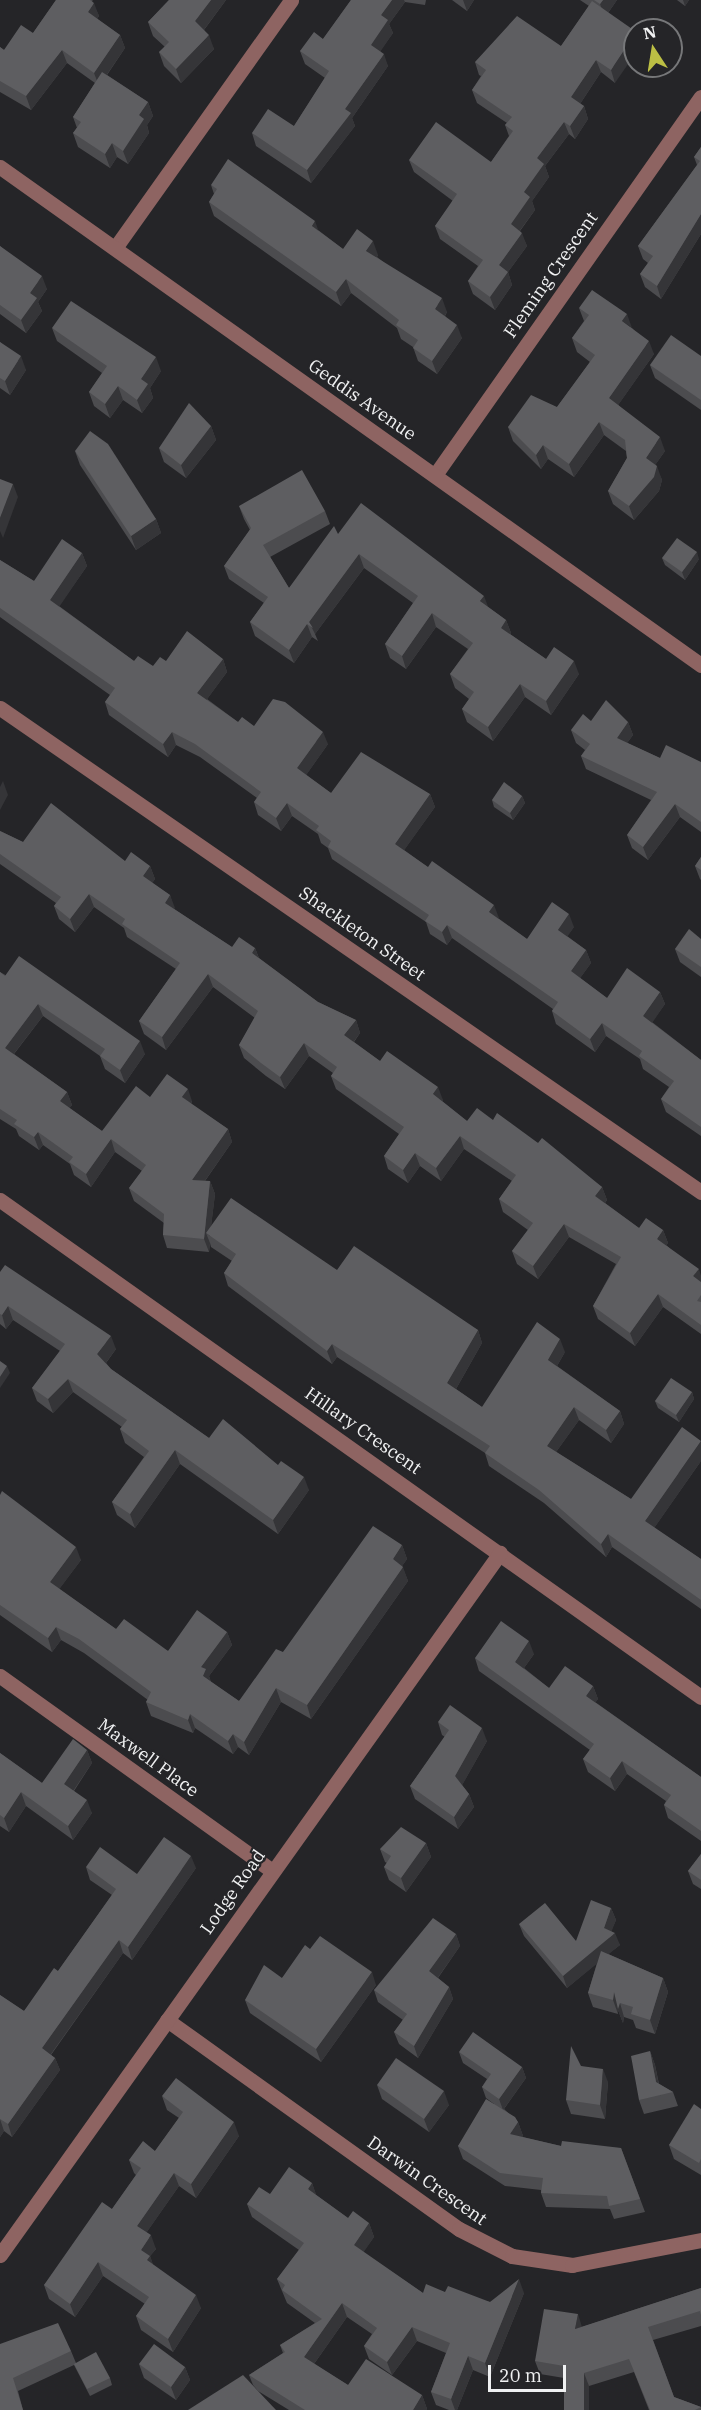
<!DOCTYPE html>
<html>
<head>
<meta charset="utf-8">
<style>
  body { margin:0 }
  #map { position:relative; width:701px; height:2410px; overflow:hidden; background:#252528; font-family:"IBM Plex Serif",serif }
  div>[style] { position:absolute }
  .minor>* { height:15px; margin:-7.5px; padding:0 7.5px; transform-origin:7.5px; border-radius:7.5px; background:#8e6462 }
  .tertiary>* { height:15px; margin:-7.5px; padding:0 7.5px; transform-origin:7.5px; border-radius:7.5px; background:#8e6462 }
  .wall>* { inset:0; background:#4c4c4f }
  .shaded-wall>* { inset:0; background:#353538 }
  .building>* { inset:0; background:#5e5e61 }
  span { translate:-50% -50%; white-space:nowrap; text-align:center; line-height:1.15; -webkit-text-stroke:4.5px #252528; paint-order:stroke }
  .street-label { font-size:18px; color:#f0f1f2 }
  .north { position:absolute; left:623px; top:18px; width:60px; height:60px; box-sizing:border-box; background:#252528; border:2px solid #767779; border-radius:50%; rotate:348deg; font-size:16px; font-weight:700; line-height:24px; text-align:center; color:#f0f1f2 }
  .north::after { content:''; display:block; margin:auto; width:21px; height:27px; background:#bcbf44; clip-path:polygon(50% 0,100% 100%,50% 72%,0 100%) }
  .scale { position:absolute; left:488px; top:2365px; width:78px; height:27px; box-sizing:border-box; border:3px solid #f0f1f2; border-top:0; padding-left:8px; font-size:18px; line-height:21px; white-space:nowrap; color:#f0f1f2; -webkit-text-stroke:4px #252528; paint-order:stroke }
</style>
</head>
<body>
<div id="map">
  <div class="minor">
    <div style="left:115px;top:248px;width:304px;rotate:-54.6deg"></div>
    <div style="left:435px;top:475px;width:462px;rotate:-54.9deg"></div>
    <div style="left:0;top:708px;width:852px;rotate:34.62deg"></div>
    <div style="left:0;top:1200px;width:859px;rotate:35.34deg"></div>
    <div style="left:0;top:1676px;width:335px;rotate:35.6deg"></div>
    <div style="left:167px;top:2020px;width:359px;rotate:35.6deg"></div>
    <div style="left:459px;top:2229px;width:59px;rotate:27deg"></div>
    <div style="left:512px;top:2256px;width:61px;rotate:8.5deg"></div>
    <div style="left:572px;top:2265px;width:131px;rotate:-11deg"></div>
    <div style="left:0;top:2255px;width:862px;rotate:-54.54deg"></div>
  </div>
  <div class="tertiary">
    <div style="left:0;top:167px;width:860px;rotate:35.39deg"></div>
  </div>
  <div class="wall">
    <div style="clip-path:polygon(56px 0,93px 0,92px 1px,99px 16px,97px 19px,120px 35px,125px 48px,107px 75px,148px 102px,153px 116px,147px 125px,149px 133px,128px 164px,117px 157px,110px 168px,78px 147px,73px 133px,77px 128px,73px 117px,95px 83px,67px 63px,31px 110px,0 92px,0 47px,4px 50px,33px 33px)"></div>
    <div style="clip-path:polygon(169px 0,226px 0,204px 30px,214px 49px,181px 83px,164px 66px,159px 52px,165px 47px,153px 36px,148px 22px)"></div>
    <div style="clip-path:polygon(351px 0,426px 0,425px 5px,405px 2px,389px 24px,393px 33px,380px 51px,388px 66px,352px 118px,355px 126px,311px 183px,256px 146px,252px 133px,294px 126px,325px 78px,305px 64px,300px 51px,323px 39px)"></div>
    <div style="clip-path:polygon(452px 0,474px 0,467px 11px)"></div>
    <div style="clip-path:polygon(580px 0,617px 0,608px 13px,615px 83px,601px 72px,580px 104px,584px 106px,588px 119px,575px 139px,569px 134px,545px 166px,549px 177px,532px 201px,535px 210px,520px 231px,527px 246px,508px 272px,512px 285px,495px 310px,473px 294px,468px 281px,478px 266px,440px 239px,435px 226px,453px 201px,414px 172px,409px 160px,491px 162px,509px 136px,505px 125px,507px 123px,477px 103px,472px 90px,481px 76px,479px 75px,475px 62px,561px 46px,589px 6px)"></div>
    <div style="clip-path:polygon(677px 0,689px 0,685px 6px)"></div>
    <div style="clip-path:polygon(701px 147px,701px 234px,661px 299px,645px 287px,640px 274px,648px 263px,643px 259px,638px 246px,697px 165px,694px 157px)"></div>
    <div style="clip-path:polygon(211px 185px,318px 230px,343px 249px,378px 255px,377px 257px,447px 312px,445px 316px,462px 338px,437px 374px,418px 361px,413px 347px,401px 339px,397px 328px,351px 293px,341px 306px,214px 216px,209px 202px,214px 194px)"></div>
    <div style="clip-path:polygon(0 246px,47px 289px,38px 302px,42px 311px,26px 333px,0 314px)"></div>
    <div style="clip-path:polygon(579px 308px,632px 328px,654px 354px,618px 405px,665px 451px,655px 465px,662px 480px,659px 491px,634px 520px,613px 504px,608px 491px,627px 458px,626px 451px,604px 435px,574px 477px,548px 459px,541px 469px,513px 441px,508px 427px,557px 407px,590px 362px,577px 352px,572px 338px,584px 321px)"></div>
    <div style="clip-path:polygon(52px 328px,161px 371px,150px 388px,153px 398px,142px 413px,123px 400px,110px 418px,94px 406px,89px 392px,102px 373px,57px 341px)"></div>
    <div style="clip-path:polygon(0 342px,26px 370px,10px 395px,0 388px)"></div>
    <div style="clip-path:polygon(701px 356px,701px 410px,655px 378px,650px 365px)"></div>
    <div style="clip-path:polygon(211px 426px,216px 440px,186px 478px,164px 462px,159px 448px)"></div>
    <div style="clip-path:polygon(75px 451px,156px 519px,161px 533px,136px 550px,80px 465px)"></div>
    <div style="clip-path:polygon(239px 506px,325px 511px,330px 524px,270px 557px,289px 588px,338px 534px,488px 607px,506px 620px,511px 633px,510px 634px,546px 659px,579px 674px,551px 715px,525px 697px,493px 741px,467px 722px,462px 709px,469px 699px,455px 688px,450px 674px,468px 649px,436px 627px,406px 669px,390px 658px,385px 644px,413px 603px,364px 568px,315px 634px,318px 641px,312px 637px,294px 663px,255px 636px,250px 622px,264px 603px,229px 579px,224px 566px,250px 530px,244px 519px)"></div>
    <div style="clip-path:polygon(82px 553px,87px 566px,59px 606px,134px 661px,153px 666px,166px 661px,223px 659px,227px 672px,207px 699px,238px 722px,328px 744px,306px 775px,331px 793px,430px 794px,435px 807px,404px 850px,527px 939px,574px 927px,567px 936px,586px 950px,591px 963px,580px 978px,607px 998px,660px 992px,665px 1004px,652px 1022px,701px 1060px,701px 1136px,666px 1112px,661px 1099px,669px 1087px,643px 1069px,640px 1059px,606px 1036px,595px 1052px,556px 1024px,552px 1011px,553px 1009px,452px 938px,447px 945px,430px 934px,426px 922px,332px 859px,328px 848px,321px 843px,318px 834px,292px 816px,281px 831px,258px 815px,254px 802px,257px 798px,200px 757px,176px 745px,168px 757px,109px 715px,105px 702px,110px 695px,0 617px,0 560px,34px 581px)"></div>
    <div style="clip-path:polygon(662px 558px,699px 559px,685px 580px,665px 565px)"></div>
    <div style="clip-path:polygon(628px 722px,633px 735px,627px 743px,660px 758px,701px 762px,701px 832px,680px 817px,648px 860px,632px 848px,627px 835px,651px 800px,586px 769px,581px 756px,585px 750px,576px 743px,571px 730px)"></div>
    <div style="clip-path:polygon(522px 796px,525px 803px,513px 820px,494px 807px,492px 800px)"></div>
    <div style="clip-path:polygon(0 831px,23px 842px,150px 866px,155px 879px,152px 883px,170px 895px,174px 909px,232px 947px,255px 948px,259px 958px,318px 1002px,356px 1020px,360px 1033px,354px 1042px,380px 1061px,443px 1100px,442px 1101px,467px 1121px,493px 1120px,538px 1143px,602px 1187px,607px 1200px,605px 1203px,639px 1228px,663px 1230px,668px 1243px,666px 1245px,701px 1276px,701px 1334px,663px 1307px,635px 1346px,598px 1319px,593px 1306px,616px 1264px,569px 1237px,538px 1279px,517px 1264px,512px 1251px,528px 1230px,503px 1212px,499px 1199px,512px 1181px,464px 1149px,441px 1181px,420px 1166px,408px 1183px,388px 1169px,384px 1156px,399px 1134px,336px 1089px,331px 1076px,333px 1073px,309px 1056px,285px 1089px,266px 1076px,244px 1058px,239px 1045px,255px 1018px,213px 987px,166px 1050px,144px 1034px,139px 1021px,176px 969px,127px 937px,124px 928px,94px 907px,75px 932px,59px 919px,54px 906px,56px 903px,0 864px)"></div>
    <div style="clip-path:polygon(701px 857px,701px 880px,700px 879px,695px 866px)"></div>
    <div style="clip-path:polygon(701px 939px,701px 977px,680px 962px,675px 949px)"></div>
    <div style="clip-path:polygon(0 972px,145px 1054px,125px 1083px,105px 1069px,100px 1056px,43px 1016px,14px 1054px,67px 1092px,72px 1105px,69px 1108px,102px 1131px,150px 1097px,192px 1101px,191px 1104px,228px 1129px,232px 1142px,205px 1181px,210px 1181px,215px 1194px,211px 1226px,337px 1270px,478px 1330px,482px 1343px,456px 1389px,482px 1407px,565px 1352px,557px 1366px,620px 1411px,624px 1424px,611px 1443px,579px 1420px,556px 1452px,631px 1499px,701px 1461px,654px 1528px,701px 1559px,701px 1609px,612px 1547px,606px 1557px,544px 1503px,489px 1466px,485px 1453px,337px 1357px,332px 1364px,228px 1286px,224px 1273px,232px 1261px,211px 1247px,210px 1243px,209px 1252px,167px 1248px,163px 1235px,164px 1223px,134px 1201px,129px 1188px,142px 1171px,115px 1152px,91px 1187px,74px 1175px,70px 1164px,43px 1145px,39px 1150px,19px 1136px,16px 1129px,0 1119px)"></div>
    <div style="clip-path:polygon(0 1272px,116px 1349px,106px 1363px,111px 1369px,209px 1438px,309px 1490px,278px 1534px,180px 1464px,135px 1528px,117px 1515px,112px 1502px,144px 1457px,125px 1443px,120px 1429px,122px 1427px,73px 1392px,53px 1413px,37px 1401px,32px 1388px,60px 1351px,13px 1320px,6px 1329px,0 1324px)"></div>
    <div style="clip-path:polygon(692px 1392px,694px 1399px,679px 1422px,658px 1408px,655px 1401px)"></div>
    <div style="clip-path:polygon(0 1495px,81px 1560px,59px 1589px,116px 1629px,168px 1651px,227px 1632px,232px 1645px,209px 1676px,211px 1682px,239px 1701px,283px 1652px,402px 1545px,407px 1559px,402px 1566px,408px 1581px,311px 1719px,281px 1702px,249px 1755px,238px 1747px,233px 1754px,195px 1728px,193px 1733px,151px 1716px,146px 1702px,148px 1700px,84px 1653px,61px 1640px,52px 1652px,0 1615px)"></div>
    <div style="clip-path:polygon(534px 1654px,524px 1668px,549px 1688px,593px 1686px,598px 1699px,595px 1702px,701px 1777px,701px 1841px,668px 1818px,664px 1805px,666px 1801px,627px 1774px,615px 1791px,588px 1772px,583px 1759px,590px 1750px,479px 1671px,475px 1658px)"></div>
    <div style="clip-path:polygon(438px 1722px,487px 1741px,462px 1785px,469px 1794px,474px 1807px,458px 1829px,415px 1799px,410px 1786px,445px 1737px,442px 1735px)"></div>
    <div style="clip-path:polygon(87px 1750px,92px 1763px,74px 1791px,92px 1813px,73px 1840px,26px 1806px,9px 1832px,0 1826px,0 1753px,42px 1783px)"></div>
    <div style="clip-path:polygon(426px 1843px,431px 1857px,406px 1892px,389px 1880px,384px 1867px,387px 1863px,385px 1862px,380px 1849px)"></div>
    <div style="clip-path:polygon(701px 1854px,701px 1889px,693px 1884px,688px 1871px)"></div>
    <div style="clip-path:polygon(86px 1867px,137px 1874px,196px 1868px,132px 1960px,123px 1953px,51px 2055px,55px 2058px,60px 2070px,12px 2137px,4px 2131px,0 2137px,0 1995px,24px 2011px,58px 1971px,112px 1895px,90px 1880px)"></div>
    <div style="clip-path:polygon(611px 1908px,616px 1920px,611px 1931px,620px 1945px,608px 1954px,663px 1978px,668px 1992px,655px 2034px,636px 2028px,633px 2020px,624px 2017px,623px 2023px,618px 2010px,618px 2014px,593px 2007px,588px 1993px,597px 1963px,567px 1988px,524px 1936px,519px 1924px,576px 1941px)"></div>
    <div style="clip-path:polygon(456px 1934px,460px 1946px,438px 1978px,449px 1987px,453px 1999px,418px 2058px,399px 2044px,394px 2032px,403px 2020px,378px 2002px,374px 1990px)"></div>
    <div style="clip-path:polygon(310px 1949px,376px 1985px,321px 2062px,250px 2013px,245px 2000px,282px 1978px)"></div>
    <div style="clip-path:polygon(650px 2051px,655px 2065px,659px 2084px,673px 2092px,678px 2106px,644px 2114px,639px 2100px)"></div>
    <div style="clip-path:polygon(459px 2052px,522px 2067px,526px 2078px,504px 2109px,518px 2122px,523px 2136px,522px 2137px,561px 2146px,621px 2148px,645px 2212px,614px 2219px,610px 2209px,546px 2207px,541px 2193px,541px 2190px,505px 2186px,463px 2159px,458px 2146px,494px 2104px,486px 2098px,482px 2087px,487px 2079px,463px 2063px)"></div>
    <div style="clip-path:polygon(581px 2066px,608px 2082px,605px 2119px,571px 2114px,566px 2100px)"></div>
    <div style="clip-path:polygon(377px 2085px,449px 2105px,429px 2132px,382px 2099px)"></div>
    <div style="clip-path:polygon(162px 2096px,239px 2136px,196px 2198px,179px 2186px,146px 2233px,156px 2249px,150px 2256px,153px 2265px,201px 2308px,173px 2352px,141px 2330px,136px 2316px,145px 2304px,103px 2276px,75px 2317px,49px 2299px,44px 2285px,112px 2209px,136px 2175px,134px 2173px,129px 2160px,155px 2151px,179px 2118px,167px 2110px)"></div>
    <div style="clip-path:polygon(701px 2109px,701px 2175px,674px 2159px,669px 2145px)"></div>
    <div style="clip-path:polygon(312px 2183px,316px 2195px,348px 2218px,369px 2223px,374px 2237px,363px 2252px,423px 2293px,445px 2292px,490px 2302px,524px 2293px,490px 2377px,473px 2370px,457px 2410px,449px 2410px,436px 2405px,431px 2392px,446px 2353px,417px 2341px,392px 2375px,369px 2359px,364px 2346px,372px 2334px,347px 2317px,314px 2364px,348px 2385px,422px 2395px,427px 2409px,427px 2410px,289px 2410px,258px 2391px,253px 2385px,249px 2375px,283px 2353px,280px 2345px,315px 2323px,287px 2303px,277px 2279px,299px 2250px,252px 2217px,247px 2204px,270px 2194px)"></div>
    <div style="clip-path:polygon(701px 2288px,701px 2326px,653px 2340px,674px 2397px,701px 2407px,701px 2410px,649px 2410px,634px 2372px,589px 2386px,589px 2410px,564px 2410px,564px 2378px,540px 2374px,535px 2361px,582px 2327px)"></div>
    <div style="clip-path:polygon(0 2344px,71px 2351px,76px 2363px,110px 2378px,112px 2385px,90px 2396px,74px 2365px,18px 2391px,23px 2410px,0 2410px)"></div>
    <div style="clip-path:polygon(139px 2364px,185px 2367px,190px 2380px,176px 2400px,144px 2378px)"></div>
  </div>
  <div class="shaded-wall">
    <div style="clip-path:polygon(211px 0,226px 0,200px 35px,195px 21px)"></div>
    <div style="clip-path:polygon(392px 0,404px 0,405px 2px,389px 24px,393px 33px,376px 58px,371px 45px,381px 15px)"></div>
    <div style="clip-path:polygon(463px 0,474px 0,467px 11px)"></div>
    <div style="clip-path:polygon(603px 0,617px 0,605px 17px,600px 4px)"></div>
    <div style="clip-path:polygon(683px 0,689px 0,685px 6px)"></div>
    <div style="clip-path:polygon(94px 3px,99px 16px,93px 25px,88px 12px)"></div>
    <div style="clip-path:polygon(635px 34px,635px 54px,615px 83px,611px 70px)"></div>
    <div style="clip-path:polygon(120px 35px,125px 48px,99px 86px,94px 73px)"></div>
    <div style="clip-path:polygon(209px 35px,214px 49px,181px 83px,176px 69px)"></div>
    <div style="clip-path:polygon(62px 50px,67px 63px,31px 110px,26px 96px)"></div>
    <div style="clip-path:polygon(384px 54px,388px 66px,352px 118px,355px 126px,311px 183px,307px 170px,345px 109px)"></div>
    <div style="clip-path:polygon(596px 60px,601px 72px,576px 110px,571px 97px)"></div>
    <div style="clip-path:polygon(148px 102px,153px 116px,147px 125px,149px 133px,128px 164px,123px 151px,139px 115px)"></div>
    <div style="clip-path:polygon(584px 106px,588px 119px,575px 139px,570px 126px)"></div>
    <div style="clip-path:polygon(564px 122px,569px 134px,545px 166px,549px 177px,532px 201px,535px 210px,515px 237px,511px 224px,537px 158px)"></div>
    <div style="clip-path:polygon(112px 143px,117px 157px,110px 168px,105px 154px)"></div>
    <div style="clip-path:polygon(701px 214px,701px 234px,661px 299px,657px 286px)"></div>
    <div style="clip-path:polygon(315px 221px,320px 235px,312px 226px)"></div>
    <div style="clip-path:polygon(522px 233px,527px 246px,508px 272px,512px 285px,495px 310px,490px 297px,499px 265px)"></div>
    <div style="clip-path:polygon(373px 241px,378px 255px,371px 265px,366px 251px)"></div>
    <div style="clip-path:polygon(42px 276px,47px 289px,38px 302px,42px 311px,26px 333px,21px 320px,30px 293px)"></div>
    <div style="clip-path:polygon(346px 279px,351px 293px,341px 306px,336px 292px)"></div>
    <div style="clip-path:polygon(442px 298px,447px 312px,440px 323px,435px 309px)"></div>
    <div style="clip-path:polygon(627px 314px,632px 328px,622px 321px)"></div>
    <div style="clip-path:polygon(457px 325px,462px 338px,437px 374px,432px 361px)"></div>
    <div style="clip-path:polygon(649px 341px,654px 354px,614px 411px,609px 398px)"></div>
    <div style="clip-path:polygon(21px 356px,26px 370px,10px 395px,5px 381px)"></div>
    <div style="clip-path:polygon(156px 357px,161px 371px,150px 388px,153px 398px,142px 413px,137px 400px,141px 379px)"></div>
    <div style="clip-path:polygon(118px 386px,123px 400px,110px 418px,105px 404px)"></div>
    <div style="clip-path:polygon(599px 422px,604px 435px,574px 477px,569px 464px)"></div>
    <div style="clip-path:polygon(211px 426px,216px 440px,186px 478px,181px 465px)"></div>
    <div style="clip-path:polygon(660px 437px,665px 451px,651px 471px,646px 458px)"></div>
    <div style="clip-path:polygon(543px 445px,548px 459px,541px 469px,536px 455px)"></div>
    <div style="clip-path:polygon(657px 466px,662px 480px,659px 491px,634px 520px,629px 506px)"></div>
    <div style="clip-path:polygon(13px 484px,18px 497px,3px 538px,0 531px,0 518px)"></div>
    <div style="clip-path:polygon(156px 519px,161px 533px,136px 550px,131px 536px)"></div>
    <div style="clip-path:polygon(697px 552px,699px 559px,685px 580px,682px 572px)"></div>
    <div style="clip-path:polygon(82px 553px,87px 566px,55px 613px,50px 600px)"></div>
    <div style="clip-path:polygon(359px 554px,364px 568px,315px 634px,309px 622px)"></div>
    <div style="clip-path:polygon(484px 596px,489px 609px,480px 601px)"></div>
    <div style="clip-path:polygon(432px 613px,436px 627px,406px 669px,402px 656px)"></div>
    <div style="clip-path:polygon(506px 620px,511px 633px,505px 641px,501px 628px)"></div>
    <div style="clip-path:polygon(307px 624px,312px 637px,294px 663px,289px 650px)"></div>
    <div style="clip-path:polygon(223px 659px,227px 672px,202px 706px,197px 693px)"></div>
    <div style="clip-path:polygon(574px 661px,579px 674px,551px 715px,546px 701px)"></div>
    <div style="clip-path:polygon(520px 684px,525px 697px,493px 741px,488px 727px)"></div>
    <div style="clip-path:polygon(628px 722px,633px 735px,621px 751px,617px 738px)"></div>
    <div style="clip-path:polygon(172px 732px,176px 745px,168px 757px,163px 744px)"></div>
    <div style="clip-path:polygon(323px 732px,328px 744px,302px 781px,297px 768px)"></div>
    <div style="clip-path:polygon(3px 781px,8px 795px,0 810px,0 787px)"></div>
    <div style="clip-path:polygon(430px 794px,435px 807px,400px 856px,395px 844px)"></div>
    <div style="clip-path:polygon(522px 796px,525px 803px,513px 820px,510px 813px)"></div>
    <div style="clip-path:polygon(287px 803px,292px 816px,281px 831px,276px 818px)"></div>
    <div style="clip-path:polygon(675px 804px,680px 817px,648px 860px,643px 847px)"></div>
    <div style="clip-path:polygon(150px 866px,155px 879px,148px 889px,143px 876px)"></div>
    <div style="clip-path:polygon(89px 894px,94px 907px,75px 932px,70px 919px)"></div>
    <div style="clip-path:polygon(170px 895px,175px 908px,169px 916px,165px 903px)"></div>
    <div style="clip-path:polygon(494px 905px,499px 918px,494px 925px,489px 912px)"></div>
    <div style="clip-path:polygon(569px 914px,574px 927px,563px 943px,558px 930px)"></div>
    <div style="clip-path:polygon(447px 925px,452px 938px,447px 945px,442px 932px)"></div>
    <div style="clip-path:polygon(255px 948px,260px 961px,252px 953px)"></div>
    <div style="clip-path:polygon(586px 950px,591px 963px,576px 984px,571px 971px)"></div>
    <div style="clip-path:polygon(208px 974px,213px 987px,166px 1050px,162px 1037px)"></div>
    <div style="clip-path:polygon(660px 992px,665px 1004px,648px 1029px,643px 1016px)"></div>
    <div style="clip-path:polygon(38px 1004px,43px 1016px,9px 1060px,5px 1048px)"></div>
    <div style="clip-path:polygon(356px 1020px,360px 1033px,349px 1048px,344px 1035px)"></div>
    <div style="clip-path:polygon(602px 1023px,606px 1036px,595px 1052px,590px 1039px)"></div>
    <div style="clip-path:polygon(140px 1041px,145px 1054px,125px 1083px,120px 1070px)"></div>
    <div style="clip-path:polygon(304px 1043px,309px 1056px,285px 1089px,280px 1077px)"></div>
    <div style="clip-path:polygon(438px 1087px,443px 1100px,438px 1107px,433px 1094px)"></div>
    <div style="clip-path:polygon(188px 1089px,192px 1101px,186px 1110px,182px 1097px)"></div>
    <div style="clip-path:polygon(67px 1092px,72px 1105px,65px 1114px,60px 1101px)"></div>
    <div style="clip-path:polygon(228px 1129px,232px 1142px,197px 1192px,192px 1180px)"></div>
    <div style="clip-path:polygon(38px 1132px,43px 1145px,39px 1150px,34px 1137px)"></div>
    <div style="clip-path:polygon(460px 1136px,464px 1149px,441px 1181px,436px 1168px)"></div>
    <div style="clip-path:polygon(111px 1139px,115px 1152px,91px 1187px,86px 1174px)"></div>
    <div style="clip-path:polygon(415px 1153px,420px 1166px,408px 1183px,403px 1170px)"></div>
    <div style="clip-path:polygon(210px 1181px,215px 1194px,210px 1236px,206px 1233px,210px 1243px,209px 1252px,204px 1239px)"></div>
    <div style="clip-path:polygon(602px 1187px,607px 1200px,600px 1209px,595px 1196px)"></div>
    <div style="clip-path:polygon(564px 1224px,569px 1237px,538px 1279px,533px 1266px)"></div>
    <div style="clip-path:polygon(663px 1230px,668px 1243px,662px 1252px,657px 1239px)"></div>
    <div style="clip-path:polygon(699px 1269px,701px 1276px,701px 1285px,693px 1276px)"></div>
    <div style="clip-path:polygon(658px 1294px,663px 1307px,635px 1346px,630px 1333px)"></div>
    <div style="clip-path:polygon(8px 1306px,13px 1320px,6px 1329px,2px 1315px)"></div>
    <div style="clip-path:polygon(478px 1330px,482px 1343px,452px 1396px,447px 1383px)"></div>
    <div style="clip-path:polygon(111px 1336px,116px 1349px,102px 1368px,97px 1354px)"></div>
    <div style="clip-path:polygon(560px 1339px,565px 1352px,553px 1373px,548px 1360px)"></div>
    <div style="clip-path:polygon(332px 1344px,337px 1357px,332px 1364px,327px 1351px)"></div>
    <div style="clip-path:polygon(7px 1366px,10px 1373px,0 1388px,0 1377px)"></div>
    <div style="clip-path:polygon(68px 1379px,73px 1392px,53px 1413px,48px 1399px)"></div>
    <div style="clip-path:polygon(692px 1392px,694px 1399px,679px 1422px,676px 1415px)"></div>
    <div style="clip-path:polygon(574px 1407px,579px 1420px,551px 1459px,547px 1446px)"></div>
    <div style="clip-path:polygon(620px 1411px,624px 1424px,611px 1443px,606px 1430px)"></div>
    <div style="clip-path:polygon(701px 1441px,701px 1461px,650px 1534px,645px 1521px)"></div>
    <div style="clip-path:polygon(175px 1450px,180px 1464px,135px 1528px,130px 1514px)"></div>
    <div style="clip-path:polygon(304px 1477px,309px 1490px,278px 1534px,273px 1520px)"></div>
    <div style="clip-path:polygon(608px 1534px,612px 1547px,606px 1557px,601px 1544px)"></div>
    <div style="clip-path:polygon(402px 1545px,407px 1559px,398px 1572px,393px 1559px)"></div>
    <div style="clip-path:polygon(76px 1547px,81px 1560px,55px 1595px,50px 1582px)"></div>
    <div style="clip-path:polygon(403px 1567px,408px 1581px,311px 1719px,307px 1705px)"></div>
    <div style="clip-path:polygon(56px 1627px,61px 1640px,52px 1652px,48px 1638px)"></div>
    <div style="clip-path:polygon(227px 1632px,232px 1645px,209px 1676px,211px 1682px,203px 1676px,201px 1667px)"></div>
    <div style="clip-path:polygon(529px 1641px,534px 1654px,519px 1675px,515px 1662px)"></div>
    <div style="clip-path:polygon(593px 1686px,598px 1699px,591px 1709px,586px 1696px)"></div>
    <div style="clip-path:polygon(276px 1688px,281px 1702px,249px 1755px,244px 1742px)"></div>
    <div style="clip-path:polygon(190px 1714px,195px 1728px,193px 1733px,188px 1720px)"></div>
    <div style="clip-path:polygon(482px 1728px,487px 1741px,460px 1789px,455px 1776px)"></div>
    <div style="clip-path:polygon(233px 1734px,238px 1747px,233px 1754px,228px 1741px)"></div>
    <div style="clip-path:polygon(87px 1750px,92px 1763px,69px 1797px,64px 1784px)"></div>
    <div style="clip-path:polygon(622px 1761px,627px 1774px,615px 1791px,610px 1778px)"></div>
    <div style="clip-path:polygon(21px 1792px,26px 1806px,9px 1832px,4px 1818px)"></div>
    <div style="clip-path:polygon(469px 1794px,474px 1807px,458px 1829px,454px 1817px)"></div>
    <div style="clip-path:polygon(87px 1800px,92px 1813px,73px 1840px,68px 1826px)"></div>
    <div style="clip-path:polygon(426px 1843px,431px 1857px,406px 1892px,401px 1878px)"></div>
    <div style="clip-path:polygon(191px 1856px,196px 1868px,132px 1960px,128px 1947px)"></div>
    <div style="clip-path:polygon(611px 1908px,616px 1920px,609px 1938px,615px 1933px,620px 1945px,567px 1988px,563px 1976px,604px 1928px)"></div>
    <div style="clip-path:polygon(456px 1934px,460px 1946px,434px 1983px,429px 1971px)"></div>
    <div style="clip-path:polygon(119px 1940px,123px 1953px,46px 2061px,42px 2048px)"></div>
    <div style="clip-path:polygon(372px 1972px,376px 1985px,321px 2062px,316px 2049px)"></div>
    <div style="clip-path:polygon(663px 1978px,668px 1992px,655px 2034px,650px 2020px)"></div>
    <div style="clip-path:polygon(449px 1987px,453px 1999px,418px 2058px,414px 2046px)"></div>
    <div style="clip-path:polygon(614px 1992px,620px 2003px,624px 2017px,623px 2023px,618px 2010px,618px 2014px,613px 2000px)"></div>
    <div style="clip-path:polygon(650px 2051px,655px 2065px,661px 2096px,656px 2082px)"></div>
    <div style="clip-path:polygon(55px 2058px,60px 2070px,12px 2137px,8px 2124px)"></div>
    <div style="clip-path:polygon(522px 2067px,526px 2078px,503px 2110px,499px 2099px)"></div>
    <div style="clip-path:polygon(603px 2069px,608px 2082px,605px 2119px,600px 2105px)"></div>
    <div style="clip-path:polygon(444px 2091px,449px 2105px,429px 2132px,424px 2119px)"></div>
    <div style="clip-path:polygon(0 2119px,4px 2131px,0 2137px)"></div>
    <div style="clip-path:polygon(234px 2122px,239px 2136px,196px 2198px,191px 2184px)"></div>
    <div style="clip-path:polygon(518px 2122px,523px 2136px,515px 2148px,510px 2134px)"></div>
    <div style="clip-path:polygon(174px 2173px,179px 2186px,142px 2239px,137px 2226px)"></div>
    <div style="clip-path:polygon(312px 2183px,317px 2197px,308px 2189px)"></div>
    <div style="clip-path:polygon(369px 2223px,374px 2237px,359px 2259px,354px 2245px)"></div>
    <div style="clip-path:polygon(151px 2235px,156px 2249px,150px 2256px,155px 2270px,152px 2274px,141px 2250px)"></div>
    <div style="clip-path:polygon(98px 2262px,103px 2276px,75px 2317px,70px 2304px)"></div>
    <div style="clip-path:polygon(519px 2279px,524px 2293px,490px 2377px,485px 2363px)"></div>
    <div style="clip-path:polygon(196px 2295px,201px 2308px,173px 2352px,168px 2339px)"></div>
    <div style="clip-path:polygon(342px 2303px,347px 2317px,309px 2371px,304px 2357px)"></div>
    <div style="clip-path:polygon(578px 2314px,582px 2327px,575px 2329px)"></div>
    <div style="clip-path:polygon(412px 2327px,417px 2341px,392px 2375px,387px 2362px)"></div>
    <div style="clip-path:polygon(468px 2356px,473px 2370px,457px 2410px,455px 2410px,451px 2399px)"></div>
    <div style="clip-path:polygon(185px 2367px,190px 2380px,176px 2400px,171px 2387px)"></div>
    <div style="clip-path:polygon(584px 2373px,589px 2386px,589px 2410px,584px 2410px)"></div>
    <div style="clip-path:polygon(422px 2395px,427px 2409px,427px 2410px,413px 2410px)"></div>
  </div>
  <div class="building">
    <div style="clip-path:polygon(56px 0,90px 0,94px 3px,88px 12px,120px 35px,94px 73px,62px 50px,26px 96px,0 81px,0 47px,4px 50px,21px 25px,33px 33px)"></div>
    <div style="clip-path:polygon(169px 0,211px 0,195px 21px,209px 35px,176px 69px,159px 52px,169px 42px,148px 22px)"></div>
    <div style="clip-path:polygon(351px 0,392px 0,381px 15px,388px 20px,371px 45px,384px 54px,345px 109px,351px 113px,307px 170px,252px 133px,268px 109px,294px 126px,329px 71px,300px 51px,314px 32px,323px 39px)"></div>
    <div style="clip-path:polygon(594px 0,603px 0,600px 4px)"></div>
    <div style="clip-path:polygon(592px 1px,635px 31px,635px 34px,611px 70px,596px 60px,571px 97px,584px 106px,570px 126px,564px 122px,537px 158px,544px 164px,524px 192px,530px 197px,511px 224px,522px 233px,499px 265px,508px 272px,490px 297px,468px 281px,483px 260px,435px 226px,457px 194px,409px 160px,436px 122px,491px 162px,513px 131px,505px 125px,512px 117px,472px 90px,486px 70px,475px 62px,517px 16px,561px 46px)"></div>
    <div style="clip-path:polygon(102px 72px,148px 102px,139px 115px,144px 119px,123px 151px,112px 143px,105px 154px,73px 133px,81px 122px,73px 117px)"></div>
    <div style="clip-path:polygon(701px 147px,701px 214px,657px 286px,640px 274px,653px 256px,638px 246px,700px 161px,694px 157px)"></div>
    <div style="clip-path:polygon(228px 159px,315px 221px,312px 226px,343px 249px,357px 229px,373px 241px,366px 251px,442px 298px,435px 309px,457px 325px,432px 361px,413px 348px,418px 340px,396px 325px,399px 320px,346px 279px,336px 292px,209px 202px,217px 189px,211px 185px)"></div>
    <div style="clip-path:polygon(0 246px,42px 276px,30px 293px,37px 298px,21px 320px,0 305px)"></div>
    <div style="clip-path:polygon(592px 290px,627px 314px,622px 321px,649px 341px,609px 398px,660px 437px,646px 458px,657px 466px,654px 477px,629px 506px,608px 491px,627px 458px,625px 440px,599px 422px,569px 464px,543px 445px,536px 455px,508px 427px,531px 395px,557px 407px,595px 355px,572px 338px,589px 315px,579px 308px)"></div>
    <div style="clip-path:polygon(71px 301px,156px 357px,141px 379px,148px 384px,137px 400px,118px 386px,105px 404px,89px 392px,107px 366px,52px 328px)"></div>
    <div style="clip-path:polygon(671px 335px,701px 356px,701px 400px,650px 365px)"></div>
    <div style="clip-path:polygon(0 342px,21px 356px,5px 381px,0 378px)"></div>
    <div style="clip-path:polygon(189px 403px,211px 426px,181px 465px,159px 448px)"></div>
    <div style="clip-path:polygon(90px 431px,108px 444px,156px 519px,131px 536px,75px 451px)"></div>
    <div style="clip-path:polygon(302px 470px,325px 511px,263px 545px,289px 588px,334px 526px,338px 534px,361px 503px,484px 596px,480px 601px,506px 620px,501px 628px,546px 659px,554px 647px,574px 661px,546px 701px,520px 684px,488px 727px,462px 709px,474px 692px,450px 674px,473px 643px,432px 613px,402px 656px,385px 644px,418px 596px,359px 554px,309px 622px,313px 628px,307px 624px,289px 650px,250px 622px,268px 597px,224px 566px,251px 528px,239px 506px)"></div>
    <div style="clip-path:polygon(0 479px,13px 484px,0 518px)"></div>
    <div style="clip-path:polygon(677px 538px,697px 552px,682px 572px,662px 558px)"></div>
    <div style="clip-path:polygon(62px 539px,82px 553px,50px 600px,134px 661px,138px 656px,153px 666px,160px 657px,166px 661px,187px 631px,223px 659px,197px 693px,238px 722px,242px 717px,254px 726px,273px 699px,285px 702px,323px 732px,297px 768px,331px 793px,361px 752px,430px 794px,395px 844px,428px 867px,432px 861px,494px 905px,489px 912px,527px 939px,552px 902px,569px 914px,558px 930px,586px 950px,571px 971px,607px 998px,627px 968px,660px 992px,643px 1016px,701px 1060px,701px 1127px,661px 1099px,674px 1081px,639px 1056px,642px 1051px,602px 1023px,590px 1039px,552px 1011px,558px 1002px,447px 925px,442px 932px,425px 921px,429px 915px,328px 847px,331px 841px,316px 830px,319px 826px,287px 803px,276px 818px,254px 802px,261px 792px,195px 744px,172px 732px,163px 744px,105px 702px,115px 688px,0 608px,0 560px,34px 581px)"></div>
    <div style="clip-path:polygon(606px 700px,628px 722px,617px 738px,660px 758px,666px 745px,701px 762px,701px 822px,675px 804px,643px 847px,627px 835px,657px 792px,581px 756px,590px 744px,571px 730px,583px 714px,591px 721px)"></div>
    <div style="clip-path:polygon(504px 782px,522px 796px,510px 813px,492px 800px)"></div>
    <div style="clip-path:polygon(51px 803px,125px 861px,131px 852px,150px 866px,143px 876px,170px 895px,165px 903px,232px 947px,239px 937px,255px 948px,252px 953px,318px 1002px,356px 1020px,344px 1035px,380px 1061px,387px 1051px,438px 1087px,433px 1094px,467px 1121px,477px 1108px,493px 1120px,497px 1113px,538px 1143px,542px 1138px,602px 1187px,595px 1196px,639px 1228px,646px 1218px,663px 1230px,657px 1239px,699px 1269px,693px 1276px,701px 1282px,701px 1295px,697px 1301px,701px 1302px,701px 1325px,658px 1294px,630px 1333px,593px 1306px,621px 1257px,564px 1224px,533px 1266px,512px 1251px,533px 1223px,499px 1199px,516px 1175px,460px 1136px,436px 1168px,415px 1153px,403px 1170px,384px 1156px,404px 1127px,331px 1076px,337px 1067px,304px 1043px,280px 1077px,261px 1063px,239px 1045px,258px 1011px,208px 974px,162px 1037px,139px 1021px,180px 963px,122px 924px,125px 919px,89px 894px,70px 919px,54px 906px,61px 897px,0 854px,0 831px,23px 842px)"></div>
    <div style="clip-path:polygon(701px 857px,701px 870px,695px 866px)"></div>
    <div style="clip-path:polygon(689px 929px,701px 939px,701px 967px,675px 949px)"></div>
    <div style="clip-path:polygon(19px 956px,140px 1041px,120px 1070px,100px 1056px,105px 1049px,38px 1004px,5px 1048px,67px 1092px,60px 1101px,102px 1131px,136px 1086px,150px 1097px,167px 1074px,188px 1089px,182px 1097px,228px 1129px,192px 1180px,210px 1181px,204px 1239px,163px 1235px,164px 1214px,129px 1188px,146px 1165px,111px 1139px,86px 1174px,69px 1162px,73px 1157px,38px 1132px,34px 1137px,14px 1124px,17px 1120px,0 1109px,0 972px,5px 976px)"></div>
    <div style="clip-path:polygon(231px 1198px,337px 1270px,354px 1246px,478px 1330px,447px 1383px,482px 1407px,537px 1322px,560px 1339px,548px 1360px,620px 1411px,606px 1430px,574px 1407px,547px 1446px,631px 1499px,682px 1427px,701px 1441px,645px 1521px,701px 1559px,701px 1600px,608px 1534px,601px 1544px,539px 1490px,485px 1453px,490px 1446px,332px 1344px,327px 1351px,224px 1273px,236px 1254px,206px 1233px)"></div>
    <div style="clip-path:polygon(5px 1265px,111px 1336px,97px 1354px,111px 1369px,209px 1438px,223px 1419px,278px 1465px,281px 1461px,304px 1477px,273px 1520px,175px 1450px,130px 1514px,112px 1502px,149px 1451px,120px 1429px,127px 1420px,68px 1379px,48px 1399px,32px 1388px,65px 1344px,8px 1306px,2px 1315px,0 1314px,0 1272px)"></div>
    <div style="clip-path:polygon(0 1361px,7px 1366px,0 1377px)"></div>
    <div style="clip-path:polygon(671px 1378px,692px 1392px,676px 1415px,655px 1401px)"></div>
    <div style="clip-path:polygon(2px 1491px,76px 1547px,50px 1582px,116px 1629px,124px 1619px,168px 1651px,197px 1610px,227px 1632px,201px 1667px,206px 1669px,203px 1676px,239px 1701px,276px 1649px,283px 1652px,373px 1526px,402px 1545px,393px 1559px,403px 1567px,307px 1705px,276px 1688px,244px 1742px,233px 1734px,228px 1741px,190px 1714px,188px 1720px,146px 1702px,151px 1692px,79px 1639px,56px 1627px,48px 1638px,0 1605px,0 1495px)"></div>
    <div style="clip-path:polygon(501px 1621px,529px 1641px,515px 1662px,549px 1688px,565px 1666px,593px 1686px,586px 1696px,701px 1777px,701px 1831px,664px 1805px,671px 1795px,622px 1761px,610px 1778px,583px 1759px,594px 1744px,475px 1658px)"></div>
    <div style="clip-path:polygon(450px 1705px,482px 1728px,455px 1776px,469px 1794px,454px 1817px,410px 1786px,449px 1730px,438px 1722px)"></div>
    <div style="clip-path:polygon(73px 1739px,87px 1750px,64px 1784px,87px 1800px,68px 1826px,21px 1792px,4px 1818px,0 1815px,0 1753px,42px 1783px)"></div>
    <div style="clip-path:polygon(401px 1827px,426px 1843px,401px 1878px,384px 1867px,391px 1856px,380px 1849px)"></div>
    <div style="clip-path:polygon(164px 1837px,191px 1856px,128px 1947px,119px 1940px,42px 2048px,55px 2058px,8px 2124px,0 2119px,0 1995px,24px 2011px,54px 1968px,58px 1971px,116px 1889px,86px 1867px,100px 1847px,137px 1874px)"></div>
    <div style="clip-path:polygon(701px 1854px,701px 1880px,688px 1871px)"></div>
    <div style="clip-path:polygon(591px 1900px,611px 1908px,604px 1928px,615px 1933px,563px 1976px,519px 1924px,545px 1903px,576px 1941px)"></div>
    <div style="clip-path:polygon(433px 1918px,456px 1934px,429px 1971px,449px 1987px,414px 2046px,394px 2032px,407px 2014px,374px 1990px)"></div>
    <div style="clip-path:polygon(320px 1936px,372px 1972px,316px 2049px,245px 2000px,264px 1965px,282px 1978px,305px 1945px,310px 1949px)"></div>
    <div style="clip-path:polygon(601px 1951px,663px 1978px,650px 2020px,631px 2014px,633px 2007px,620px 2003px,618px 2009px,614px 1992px,613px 2000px,588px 1993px)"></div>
    <div style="clip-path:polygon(473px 2032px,522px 2067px,499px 2099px,482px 2087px,491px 2074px,459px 2052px)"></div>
    <div style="clip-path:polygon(571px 2046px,581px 2066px,603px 2069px,600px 2105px,566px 2100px)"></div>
    <div style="clip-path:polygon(650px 2051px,656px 2082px,673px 2092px,639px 2100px,631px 2056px)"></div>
    <div style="clip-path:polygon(396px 2058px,444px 2091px,424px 2119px,377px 2085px)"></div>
    <div style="clip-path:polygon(176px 2078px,234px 2122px,191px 2184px,174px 2173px,137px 2226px,151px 2235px,141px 2250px,150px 2256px,147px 2260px,196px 2295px,168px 2339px,136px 2316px,149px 2297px,98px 2262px,70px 2304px,44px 2285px,102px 2202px,112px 2209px,141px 2168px,129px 2160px,143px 2141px,155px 2151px,183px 2112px,162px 2096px)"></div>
    <div style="clip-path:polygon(486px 2099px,515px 2117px,518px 2122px,510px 2134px,561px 2146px,562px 2141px,621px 2148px,640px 2199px,609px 2206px,607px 2196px,541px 2193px,543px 2178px,500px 2173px,458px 2146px)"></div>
    <div style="clip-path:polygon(694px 2104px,701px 2109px,701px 2159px,699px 2163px,669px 2145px)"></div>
    <div style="clip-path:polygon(289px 2167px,312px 2183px,308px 2189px,348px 2218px,353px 2211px,369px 2223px,354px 2245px,423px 2293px,426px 2284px,445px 2292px,448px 2286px,490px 2302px,519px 2279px,485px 2363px,468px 2356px,451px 2399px,431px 2392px,450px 2343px,412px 2327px,387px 2362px,364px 2346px,377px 2328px,342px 2303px,304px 2357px,348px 2385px,366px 2359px,422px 2395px,413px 2410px,305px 2410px,249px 2375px,285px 2352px,280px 2345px,322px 2319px,282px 2290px,285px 2285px,277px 2279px,304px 2243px,247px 2204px,259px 2187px,270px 2194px)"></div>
    <div style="clip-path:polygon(701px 2288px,701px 2315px,700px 2311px,648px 2327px,674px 2397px,701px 2407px,695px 2410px,650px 2410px,629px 2359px,584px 2373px,584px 2410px,564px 2410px,564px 2366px,535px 2361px,544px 2309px,578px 2314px,575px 2329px)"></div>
    <div style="clip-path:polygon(58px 2323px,71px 2351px,13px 2378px,23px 2410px,0 2410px,0 2344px)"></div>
    <div style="clip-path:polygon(154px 2344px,185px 2367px,171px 2387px,139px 2364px)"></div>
    <div style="clip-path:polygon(96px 2352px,110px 2378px,87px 2389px,74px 2364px)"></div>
    <div style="clip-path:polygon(243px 2375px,276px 2410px,188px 2410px)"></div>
  </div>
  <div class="street-label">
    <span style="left:551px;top:275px;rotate:-55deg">Fleming Crescent</span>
    <span style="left:362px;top:400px;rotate:35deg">Geddis Avenue</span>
    <span style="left:362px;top:934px;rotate:35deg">Shackleton Street</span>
    <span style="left:363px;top:1431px;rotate:35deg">Hillary Crescent</span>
    <span style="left:148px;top:1758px;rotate:36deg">Maxwell Place</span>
    <span style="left:233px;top:1892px;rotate:-55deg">Lodge Road</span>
    <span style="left:427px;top:2181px;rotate:35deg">Darwin Crescent</span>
  </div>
  <div class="north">N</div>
  <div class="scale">20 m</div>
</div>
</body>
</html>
